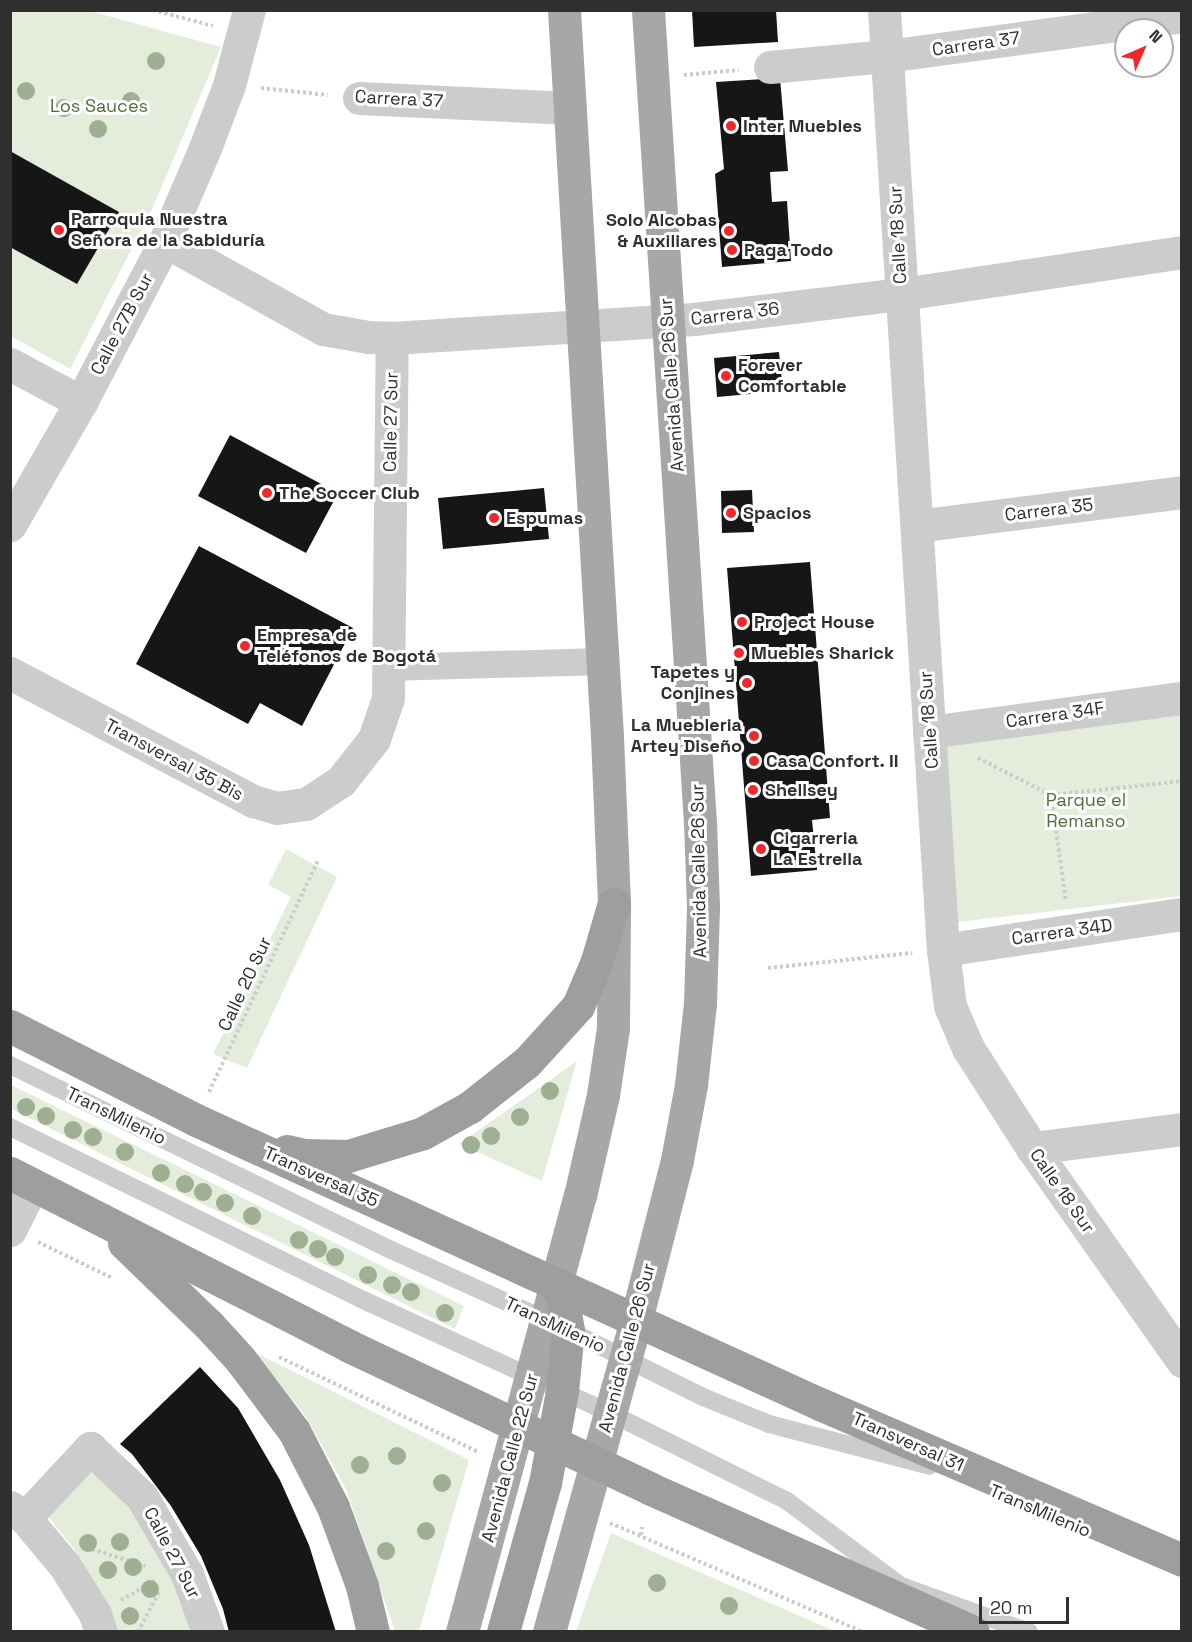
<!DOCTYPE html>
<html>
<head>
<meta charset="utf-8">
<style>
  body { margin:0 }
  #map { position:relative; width:1192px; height:1642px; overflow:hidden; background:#fff; font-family:"Space Grotesk",sans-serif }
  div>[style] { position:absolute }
  .green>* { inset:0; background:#e4eddc }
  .building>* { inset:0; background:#161616 }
  .path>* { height:4px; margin-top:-2px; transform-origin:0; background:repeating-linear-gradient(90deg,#ccc 0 3px,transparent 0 6px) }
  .service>* { height:18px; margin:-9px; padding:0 9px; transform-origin:9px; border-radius:9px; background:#ccc }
  .pedestrian>* { height:27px; margin:-13.5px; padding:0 13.5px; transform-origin:13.5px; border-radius:13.5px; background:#ccc }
  .minor>* { height:33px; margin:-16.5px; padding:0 16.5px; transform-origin:16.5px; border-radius:16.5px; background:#ccc }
  .primary>* { height:33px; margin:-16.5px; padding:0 16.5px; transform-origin:16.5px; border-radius:16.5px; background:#a7a7a7 }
  .trunk>* { height:33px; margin:-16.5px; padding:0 16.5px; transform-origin:16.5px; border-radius:16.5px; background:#9e9e9e }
  .trees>* { width:18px; height:18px; margin:-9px; border-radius:50%; background:#9eaf92 }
  .dots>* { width:16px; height:16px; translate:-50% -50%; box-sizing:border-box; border:3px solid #fff; border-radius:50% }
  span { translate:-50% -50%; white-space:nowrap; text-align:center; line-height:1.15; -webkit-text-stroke:6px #fff; paint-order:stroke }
  .street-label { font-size:18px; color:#2f2f2f }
  .park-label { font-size:18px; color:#4f6d39 }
  .poi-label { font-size:18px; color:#2f2f2f; font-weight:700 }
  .left { translate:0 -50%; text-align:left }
  .right { translate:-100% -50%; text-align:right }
  .frame { position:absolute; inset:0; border:12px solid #2f2f2f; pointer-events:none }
  .north { position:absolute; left:1114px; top:18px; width:60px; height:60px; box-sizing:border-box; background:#fff; border:2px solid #acacac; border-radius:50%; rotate:45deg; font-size:16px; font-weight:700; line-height:24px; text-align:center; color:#2f2f2f }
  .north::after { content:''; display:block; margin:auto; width:21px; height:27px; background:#ee282b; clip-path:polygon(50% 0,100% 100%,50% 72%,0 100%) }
  .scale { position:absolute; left:979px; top:1597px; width:90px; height:27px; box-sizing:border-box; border:3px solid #2f2f2f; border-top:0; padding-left:8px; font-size:18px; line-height:21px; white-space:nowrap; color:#2f2f2f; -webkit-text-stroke:4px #fff; paint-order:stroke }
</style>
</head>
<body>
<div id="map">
  <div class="green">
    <div style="clip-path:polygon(11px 11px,90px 11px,221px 47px,153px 207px,70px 369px,11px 336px)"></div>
    <div style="clip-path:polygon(1181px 704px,1181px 896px,958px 922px,933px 735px)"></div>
    <div style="clip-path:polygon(286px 849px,337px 877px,247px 1068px,213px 1054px,291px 897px,268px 885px)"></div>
    <div style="clip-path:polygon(577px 1061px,542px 1181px,459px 1144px,499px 1116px)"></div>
    <div style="clip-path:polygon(11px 1085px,464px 1306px,455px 1329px,11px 1109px)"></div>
    <div style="clip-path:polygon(254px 1352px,469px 1460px,419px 1631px,395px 1631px,346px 1489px,306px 1417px)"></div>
    <div style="clip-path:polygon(91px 1472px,112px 1488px,138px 1516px,176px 1583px,193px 1631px,118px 1631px,96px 1585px,74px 1549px,47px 1515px)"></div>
    <div style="clip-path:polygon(611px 1533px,834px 1631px,576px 1631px)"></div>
  </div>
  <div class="building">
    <div style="clip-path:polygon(692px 10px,776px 10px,778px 42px,694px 47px)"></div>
    <div style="clip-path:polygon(780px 78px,788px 171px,770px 172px,772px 202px,787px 201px,791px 261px,722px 267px,715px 174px,724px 169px,716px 82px)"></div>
    <div style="clip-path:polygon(10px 151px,119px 212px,77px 284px,10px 247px)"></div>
    <div style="clip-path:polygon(779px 352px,783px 391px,717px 397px,714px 358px)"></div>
    <div style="clip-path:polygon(230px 435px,338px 493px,306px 553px,198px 496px)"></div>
    <div style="clip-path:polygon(544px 488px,549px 539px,443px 549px,438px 498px)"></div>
    <div style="clip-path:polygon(752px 490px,754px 532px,722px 533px,721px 491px)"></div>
    <div style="clip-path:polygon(199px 546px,353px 628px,302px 726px,260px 703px,248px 724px,136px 664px)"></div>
    <div style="clip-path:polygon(810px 562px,830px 818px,812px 820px,817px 870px,751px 876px,727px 568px)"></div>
    <div style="clip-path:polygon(200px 1367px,238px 1408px,280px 1480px,309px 1545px,336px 1632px,229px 1632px,223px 1609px,201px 1556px,171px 1506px,132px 1454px,120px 1444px)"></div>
  </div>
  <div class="path">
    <div style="left:153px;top:10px;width:62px;rotate:14.9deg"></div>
    <div style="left:684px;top:75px;width:55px;rotate:-5.2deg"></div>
    <div style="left:261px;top:88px;width:67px;rotate:6deg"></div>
    <div style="left:978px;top:758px;width:82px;rotate:26.9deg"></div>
    <div style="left:1051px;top:795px;width:132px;rotate:-6.1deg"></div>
    <div style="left:1051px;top:795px;width:108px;rotate:82deg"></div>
    <div style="left:768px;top:968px;width:145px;rotate:-5.9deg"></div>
    <div style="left:209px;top:1092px;width:256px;rotate:-64.8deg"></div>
    <div style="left:38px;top:1242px;width:82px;rotate:25.9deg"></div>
    <div style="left:279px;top:1357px;width:221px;rotate:25.5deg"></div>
    <div style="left:610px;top:1523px;width:275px;rotate:23.3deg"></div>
    <div style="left:641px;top:1535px;width:8px;rotate:-83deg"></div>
    <div style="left:92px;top:1549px;width:56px;rotate:17.8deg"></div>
    <div style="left:121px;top:1600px;width:40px;rotate:-29.7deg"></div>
    <div style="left:138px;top:1632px;width:47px;rotate:-62.4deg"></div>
  </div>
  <div class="service">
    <div style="left:10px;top:1065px;width:421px;rotate:25.9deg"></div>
    <div style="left:389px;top:1249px;width:196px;rotate:24.3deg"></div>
    <div style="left:568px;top:1330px;width:151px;rotate:26.4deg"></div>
    <div style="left:703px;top:1397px;width:71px;rotate:22.2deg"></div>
    <div style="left:769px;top:1424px;width:166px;rotate:14.6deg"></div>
    <div style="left:10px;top:1127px;width:391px;rotate:26.1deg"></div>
    <div style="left:361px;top:1299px;width:274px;rotate:24.6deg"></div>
    <div style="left:610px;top:1413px;width:198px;rotate:26.4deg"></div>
    <div style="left:787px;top:1501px;width:142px;rotate:36.7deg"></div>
    <div style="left:901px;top:1586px;width:136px;rotate:19.8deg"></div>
  </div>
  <div class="pedestrian">
    <div style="left:388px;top:667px;width:215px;rotate:-1.6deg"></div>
  </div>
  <div class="minor">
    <div style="left:884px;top:10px;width:942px;rotate:86.41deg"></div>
    <div style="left:943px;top:950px;width:56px;rotate:82.9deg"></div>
    <div style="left:950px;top:1006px;width:46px;rotate:66.8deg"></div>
    <div style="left:968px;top:1048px;width:119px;rotate:57.4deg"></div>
    <div style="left:1032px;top:1148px;width:261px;rotate:54.8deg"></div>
    <div style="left:770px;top:67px;width:118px;rotate:-5.4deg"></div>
    <div style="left:887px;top:56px;width:298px;rotate:-7.7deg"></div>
    <div style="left:359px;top:98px;width:211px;rotate:2.7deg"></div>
    <div style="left:165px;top:241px;width:181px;rotate:29.1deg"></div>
    <div style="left:323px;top:329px;width:46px;rotate:10.1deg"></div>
    <div style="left:368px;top:337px;width:24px;rotate:2deg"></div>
    <div style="left:392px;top:338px;width:303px;rotate:-3.6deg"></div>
    <div style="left:694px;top:319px;width:209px;rotate:-6.9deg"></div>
    <div style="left:902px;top:294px;width:283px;rotate:-8.5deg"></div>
    <div style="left:10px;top:364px;width:81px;rotate:28.2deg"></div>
    <div style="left:10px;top:525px;width:142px;rotate:-60deg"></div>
    <div style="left:81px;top:402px;width:182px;rotate:-62.4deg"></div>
    <div style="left:165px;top:241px;width:101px;rotate:-66.7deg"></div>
    <div style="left:205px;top:148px;width:67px;rotate:-69.1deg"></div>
    <div style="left:229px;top:85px;width:78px;rotate:-75.1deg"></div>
    <div style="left:917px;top:526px;width:267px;rotate:-7.3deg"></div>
    <div style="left:10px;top:673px;width:275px;rotate:27.8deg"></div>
    <div style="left:253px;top:801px;width:25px;rotate:16deg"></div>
    <div style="left:277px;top:808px;width:29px;rotate:-8deg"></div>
    <div style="left:306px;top:804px;width:42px;rotate:-33.3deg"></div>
    <div style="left:341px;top:781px;width:53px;rotate:-51.8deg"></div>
    <div style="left:374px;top:739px;width:43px;rotate:-71.1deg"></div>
    <div style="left:388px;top:698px;width:360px;rotate:-89.4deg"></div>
    <div style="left:929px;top:732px;width:255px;rotate:-7.7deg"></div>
    <div style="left:943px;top:950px;width:242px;rotate:-8.6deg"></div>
    <div style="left:1032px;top:1148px;width:151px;rotate:-7.2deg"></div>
    <div style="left:10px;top:1230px;width:51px;rotate:-63.4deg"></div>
    <div style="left:10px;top:1507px;width:19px;rotate:36deg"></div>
    <div style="left:25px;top:1518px;width:62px;rotate:50.2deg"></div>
    <div style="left:65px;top:1566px;width:57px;rotate:58deg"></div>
    <div style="left:95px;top:1614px;width:19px;rotate:72deg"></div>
    <div style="left:25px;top:1518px;width:96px;rotate:-47.1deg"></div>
    <div style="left:90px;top:1448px;width:71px;rotate:43.3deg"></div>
    <div style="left:142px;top:1497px;width:89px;rotate:59.7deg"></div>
    <div style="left:187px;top:1574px;width:62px;rotate:70.1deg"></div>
  </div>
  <div class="primary">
    <div style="left:462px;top:1632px;width:452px;rotate:-74.9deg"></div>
    <div style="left:580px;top:1196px;width:104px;rotate:-77.2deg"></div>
    <div style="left:603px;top:1095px;width:68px;rotate:-81.5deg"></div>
    <div style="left:613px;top:1028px;width:125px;rotate:-89.5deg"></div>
    <div style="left:614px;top:903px;width:167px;rotate:-92.4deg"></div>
    <div style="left:607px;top:736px;width:727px;rotate:-93.39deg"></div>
    <div style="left:549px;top:1632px;width:324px;rotate:-74.4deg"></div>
    <div style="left:636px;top:1320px;width:165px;rotate:-75.6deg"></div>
    <div style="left:677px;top:1160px;width:76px;rotate:-79.4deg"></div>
    <div style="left:691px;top:1085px;width:82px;rotate:-83.7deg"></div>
    <div style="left:700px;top:1003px;width:96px;rotate:-88.2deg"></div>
    <div style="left:703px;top:907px;width:84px;rotate:-92deg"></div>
    <div style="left:700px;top:823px;width:815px;rotate:-93.66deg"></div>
  </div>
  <div class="trunk">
    <div style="left:10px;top:1026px;width:208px;rotate:26.8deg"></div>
    <div style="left:196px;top:1120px;width:686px;rotate:24.47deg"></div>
    <div style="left:820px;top:1404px;width:394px;rotate:23.3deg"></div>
    <div style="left:287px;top:1151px;width:18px;rotate:13deg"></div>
    <div style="left:305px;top:1155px;width:43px;rotate:1.3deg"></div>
    <div style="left:348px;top:1156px;width:78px;rotate:-17deg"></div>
    <div style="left:423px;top:1133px;width:54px;rotate:-29deg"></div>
    <div style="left:470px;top:1107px;width:73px;rotate:-38.3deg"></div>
    <div style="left:527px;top:1062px;width:76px;rotate:-47.7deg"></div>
    <div style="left:578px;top:1006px;width:49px;rotate:-67.1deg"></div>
    <div style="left:597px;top:961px;width:60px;rotate:-73.7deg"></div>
    <div style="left:10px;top:1173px;width:381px;rotate:27deg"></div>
    <div style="left:349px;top:1346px;width:334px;rotate:25.3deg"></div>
    <div style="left:651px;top:1489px;width:352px;rotate:23.9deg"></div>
    <div style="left:124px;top:1243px;width:117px;rotate:44deg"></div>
    <div style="left:208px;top:1324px;width:47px;rotate:47.6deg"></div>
    <div style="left:240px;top:1359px;width:90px;rotate:53.1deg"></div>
    <div style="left:294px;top:1431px;width:85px;rotate:62.8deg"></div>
    <div style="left:333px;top:1507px;width:84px;rotate:69.8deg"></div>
    <div style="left:362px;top:1586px;width:47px;rotate:76.6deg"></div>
    <div style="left:503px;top:1632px;width:155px;rotate:-74.3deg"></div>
    <div style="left:545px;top:1483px;width:94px;rotate:-79.5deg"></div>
    <div style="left:562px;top:1391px;width:61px;rotate:-84.4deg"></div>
    <div style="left:568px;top:1330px;width:29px;rotate:-100deg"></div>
    <div style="left:563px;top:1301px;width:18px;rotate:-112deg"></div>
  </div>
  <div class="trees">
    <div style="left:156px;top:61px"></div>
    <div style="left:26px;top:91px"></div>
    <div style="left:131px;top:101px"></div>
    <div style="left:64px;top:108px"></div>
    <div style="left:98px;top:129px"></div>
    <div style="left:550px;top:1091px"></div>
    <div style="left:26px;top:1107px"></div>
    <div style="left:46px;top:1116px"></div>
    <div style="left:520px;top:1117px"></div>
    <div style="left:73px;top:1130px"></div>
    <div style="left:491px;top:1136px"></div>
    <div style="left:93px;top:1137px"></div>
    <div style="left:471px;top:1145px"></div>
    <div style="left:125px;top:1152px"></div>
    <div style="left:161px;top:1173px"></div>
    <div style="left:185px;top:1184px"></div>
    <div style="left:203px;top:1192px"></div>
    <div style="left:225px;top:1203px"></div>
    <div style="left:252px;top:1216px"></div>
    <div style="left:299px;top:1240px"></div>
    <div style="left:318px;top:1249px"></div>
    <div style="left:335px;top:1257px"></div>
    <div style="left:368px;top:1275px"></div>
    <div style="left:392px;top:1285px"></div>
    <div style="left:411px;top:1292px"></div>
    <div style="left:445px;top:1313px"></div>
    <div style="left:397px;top:1456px"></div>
    <div style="left:360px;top:1465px"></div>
    <div style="left:442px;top:1483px"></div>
    <div style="left:426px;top:1531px"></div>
    <div style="left:120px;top:1542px"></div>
    <div style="left:88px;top:1543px"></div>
    <div style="left:386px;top:1551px"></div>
    <div style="left:133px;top:1567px"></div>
    <div style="left:108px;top:1570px"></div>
    <div style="left:657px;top:1583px"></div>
    <div style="left:150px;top:1589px"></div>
    <div style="left:729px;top:1606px"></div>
    <div style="left:130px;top:1616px"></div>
  </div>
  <div class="dots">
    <div style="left:731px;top:126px;background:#ee282b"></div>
    <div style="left:59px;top:230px;background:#ee282b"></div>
    <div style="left:729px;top:231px;background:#ee282b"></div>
    <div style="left:732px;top:250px;background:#ee282b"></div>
    <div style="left:726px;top:376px;background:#ee282b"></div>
    <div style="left:267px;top:493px;background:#ee282b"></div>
    <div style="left:731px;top:513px;background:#ee282b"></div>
    <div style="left:494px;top:518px;background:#ee282b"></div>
    <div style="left:742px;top:622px;background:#ee282b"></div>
    <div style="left:245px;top:646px;background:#ee282b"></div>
    <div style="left:739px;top:653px;background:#ee282b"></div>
    <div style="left:747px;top:683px;background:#ee282b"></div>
    <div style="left:754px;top:736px;background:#ee282b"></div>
    <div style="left:754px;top:761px;background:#ee282b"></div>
    <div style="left:753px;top:790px;background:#ee282b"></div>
    <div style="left:761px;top:849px;background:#ee282b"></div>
  </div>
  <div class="street-label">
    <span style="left:976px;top:44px;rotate:-8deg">Carrera 37</span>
    <span style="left:399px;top:99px;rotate:3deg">Carrera 37</span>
    <span style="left:898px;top:235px;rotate:-93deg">Calle 18 Sur</span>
    <span style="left:735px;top:314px;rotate:-7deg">Carrera 36</span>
    <span style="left:122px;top:324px;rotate:-62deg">Calle 27B Sur</span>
    <span style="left:672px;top:385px;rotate:-94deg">Avenida Calle 26 Sur</span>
    <span style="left:391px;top:422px;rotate:-89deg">Calle 27 Sur</span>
    <span style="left:1049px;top:510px;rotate:-7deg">Carrera 35</span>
    <span style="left:1055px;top:715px;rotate:-8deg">Carrera 34F</span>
    <span style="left:929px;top:720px;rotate:-94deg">Calle 18 Sur</span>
    <span style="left:174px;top:760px;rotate:28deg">Transversal 35 Bis</span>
    <span style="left:699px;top:871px;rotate:-91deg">Avenida Calle 26 Sur</span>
    <span style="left:1062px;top:932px;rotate:-8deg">Carrera 34D</span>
    <span style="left:245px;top:984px;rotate:-65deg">Calle 20 Sur</span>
    <span style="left:116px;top:1116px;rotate:26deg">TransMilenio</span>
    <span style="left:321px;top:1177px;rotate:24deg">Transversal 35</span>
    <span style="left:1062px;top:1191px;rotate:55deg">Calle 18 Sur</span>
    <span style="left:555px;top:1325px;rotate:25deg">TransMilenio</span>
    <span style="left:627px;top:1348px;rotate:-75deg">Avenida Calle 26 Sur</span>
    <span style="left:908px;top:1442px;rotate:24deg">Transversal 31</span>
    <span style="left:510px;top:1458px;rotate:-75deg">Avenida Calle 22 Sur</span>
    <span style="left:1040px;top:1511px;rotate:23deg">TransMilenio</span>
    <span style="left:172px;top:1553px;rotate:62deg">Calle 27 Sur</span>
  </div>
  <div class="park-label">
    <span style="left:99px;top:106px">Los Sauces</span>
    <span style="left:1086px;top:811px">Parque el<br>Remanso</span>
  </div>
  <div class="poi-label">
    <span class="left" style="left:743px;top:126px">Inter Muebles</span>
    <span class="left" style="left:71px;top:230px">Parroquia Nuestra<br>Señora de la Sabiduría</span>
    <span class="right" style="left:717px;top:231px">Solo Alcobas<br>&amp; Auxiliares</span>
    <span class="left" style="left:744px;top:250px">Paga Todo</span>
    <span class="left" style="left:738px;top:376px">Forever<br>Comfortable</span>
    <span class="left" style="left:279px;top:493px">The Soccer Club</span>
    <span class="left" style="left:743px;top:513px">Spacios</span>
    <span class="left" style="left:506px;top:518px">Espumas</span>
    <span class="left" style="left:754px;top:622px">Project House</span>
    <span class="left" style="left:257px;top:646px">Empresa de<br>Teléfonos de Bogotá</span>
    <span class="left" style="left:751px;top:653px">Muebles Sharick</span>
    <span class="right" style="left:735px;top:683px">Tapetes y<br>Conjines</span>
    <span class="right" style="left:742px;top:736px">La Muebleria<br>Artey Diseño</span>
    <span class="left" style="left:766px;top:761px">Casa Confort. II</span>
    <span class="left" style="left:765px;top:790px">Shellsey</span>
    <span class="left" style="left:773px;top:849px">Cigarreria<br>La Estrella</span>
  </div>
  <div class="frame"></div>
  <div class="north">N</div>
  <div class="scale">20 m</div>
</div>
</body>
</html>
